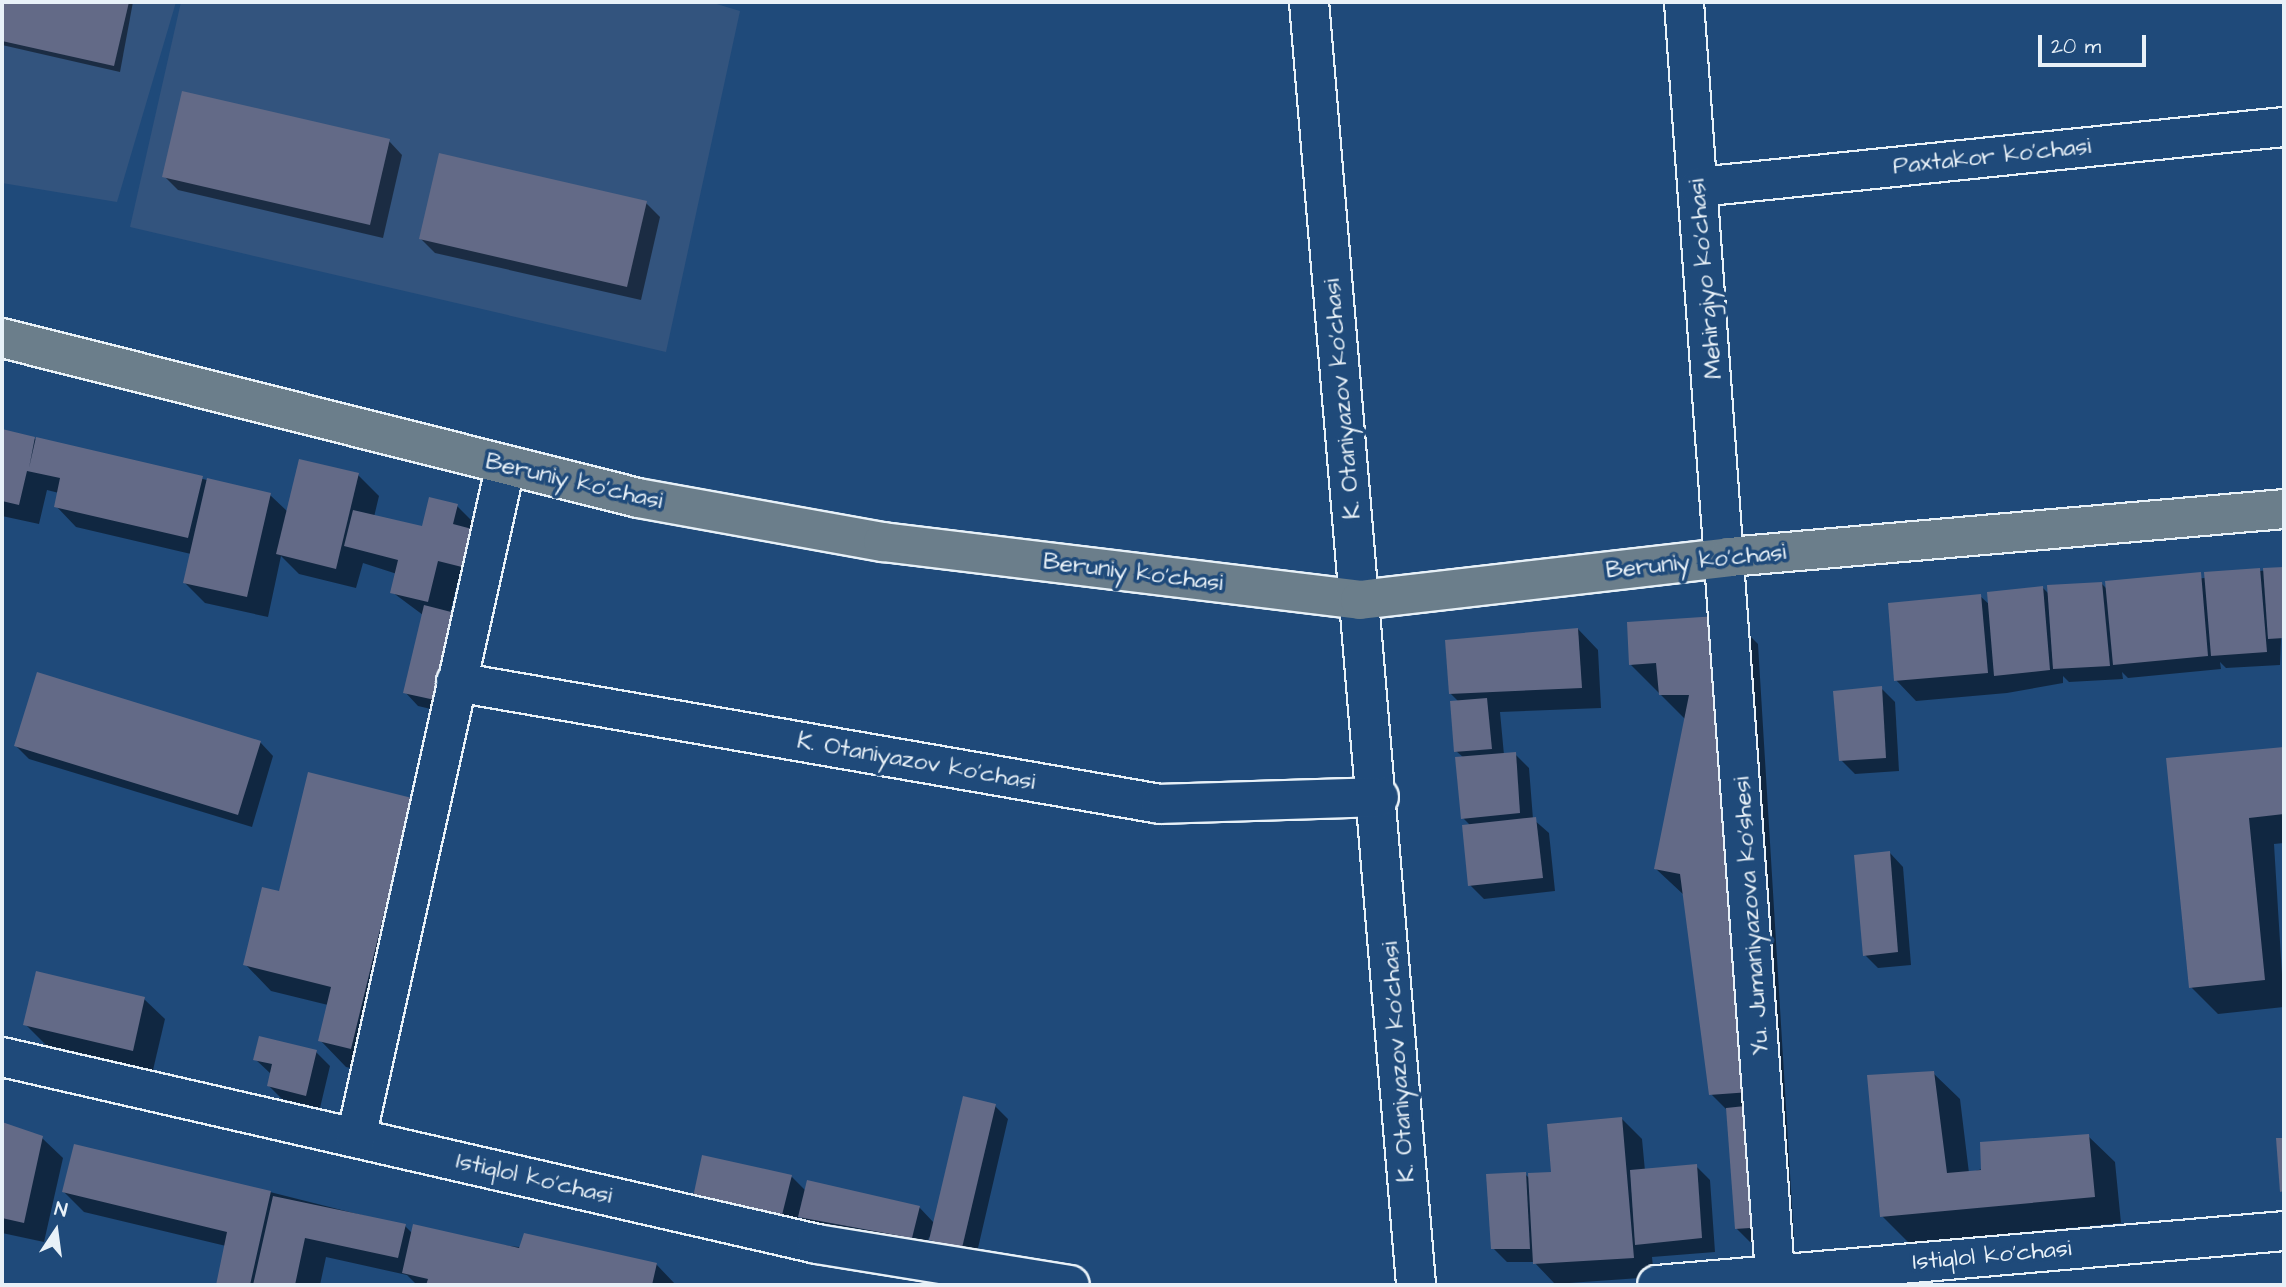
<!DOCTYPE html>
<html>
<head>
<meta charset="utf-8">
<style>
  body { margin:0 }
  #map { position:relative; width:2286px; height:1287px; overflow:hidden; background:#1f4a7a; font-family:"Architects Daughter",sans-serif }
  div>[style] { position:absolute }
  .built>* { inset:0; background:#33547e }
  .shadow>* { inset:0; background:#0007 }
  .building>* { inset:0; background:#636a87 }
  .roads { filter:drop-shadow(2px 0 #e8f1f8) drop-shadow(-2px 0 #e8f1f8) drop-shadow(0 2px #e8f1f8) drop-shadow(0 -2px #e8f1f8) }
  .minor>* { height:38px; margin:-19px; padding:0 19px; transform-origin:19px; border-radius:19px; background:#1f4a7a }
  .primary>* { height:38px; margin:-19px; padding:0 19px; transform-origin:19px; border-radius:19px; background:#6b7e8b }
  span { translate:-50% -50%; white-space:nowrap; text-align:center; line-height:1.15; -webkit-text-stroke:7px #1f4a7a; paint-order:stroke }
  .street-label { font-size:24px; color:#e8f1f8 }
  .frame { position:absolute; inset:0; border:4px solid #e8f1f8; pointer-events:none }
  .north { position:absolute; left:21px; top:1196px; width:70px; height:70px; -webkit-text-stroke:5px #1f4a7a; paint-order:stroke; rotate:13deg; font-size:19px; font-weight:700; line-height:28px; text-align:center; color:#e8f1f8 }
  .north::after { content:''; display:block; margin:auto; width:24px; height:32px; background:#e8f1f8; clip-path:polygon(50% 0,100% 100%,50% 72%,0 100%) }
  .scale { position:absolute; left:2038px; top:35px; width:108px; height:32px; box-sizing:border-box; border:4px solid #e8f1f8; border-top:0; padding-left:9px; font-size:21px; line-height:24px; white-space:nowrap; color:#e8f1f8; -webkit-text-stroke:5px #1f4a7a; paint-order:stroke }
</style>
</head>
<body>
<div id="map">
  <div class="built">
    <div style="clip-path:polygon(2px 2px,176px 2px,117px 202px,2px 183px)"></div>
    <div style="clip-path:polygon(181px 2px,710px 2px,740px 11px,666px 352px,130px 227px)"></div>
  </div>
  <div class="shadow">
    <div style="clip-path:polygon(2px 2px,133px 2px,120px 72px,2px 45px)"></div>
    <div style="clip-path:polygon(389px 141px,402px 155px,383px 238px,178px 190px,164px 176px)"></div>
    <div style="clip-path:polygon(646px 203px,660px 217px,641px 300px,435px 253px,421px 239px)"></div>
    <div style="clip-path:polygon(2px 431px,270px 495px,288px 512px,358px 475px,379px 496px,374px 517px,423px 529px,457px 506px,477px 526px,482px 586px,458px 580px,450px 613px,448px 713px,418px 706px,405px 692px,423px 615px,392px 592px,397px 574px,363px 563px,356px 588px,299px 574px,281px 556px,268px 617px,205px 603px,185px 583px,191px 554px,76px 527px,56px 506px,59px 493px,47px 490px,39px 524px,2px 516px)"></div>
    <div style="clip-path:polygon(2284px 568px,2280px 665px,2226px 668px,2220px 662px,2221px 669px,2128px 678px,2122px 672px,2123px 679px,2069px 682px,2063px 676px,2063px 683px,2007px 693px,1916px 701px,1896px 680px,1980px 596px,1990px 605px,2043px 588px,2049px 594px,2102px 584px,2108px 590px)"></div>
    <div style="clip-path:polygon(1731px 617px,1758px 644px,1794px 1239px,1750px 1242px,1736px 1228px,1728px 1111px,1711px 1094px,1685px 896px,1656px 869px,1686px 720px,1631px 665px)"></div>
    <div style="clip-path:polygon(1578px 629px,1598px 650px,1601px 708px,1500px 712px,1504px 755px,1515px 754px,1529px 768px,1533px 819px,1549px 833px,1555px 891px,1484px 899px,1470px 885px,1471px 826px,1463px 818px,1464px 758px,1456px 751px,1459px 702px,1450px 693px)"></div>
    <div style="clip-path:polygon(1881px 688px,1895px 702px,1899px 771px,1855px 774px,1841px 760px)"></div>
    <div style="clip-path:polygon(260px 742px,273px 756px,252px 827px,29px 759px,16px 746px)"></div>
    <div style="clip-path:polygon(2284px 749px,2284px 843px,2274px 844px,2284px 1007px,2218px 1014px,2191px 987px,2168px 760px)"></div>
    <div style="clip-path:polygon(411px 800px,437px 826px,377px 1074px,346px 1067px,320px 1040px,328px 1005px,271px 991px,245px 964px,281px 893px)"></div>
    <div style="clip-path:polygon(1890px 853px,1903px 867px,1911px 965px,1878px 968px,1865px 955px)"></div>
    <div style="clip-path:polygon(144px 999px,165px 1019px,153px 1070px,46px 1045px,25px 1024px)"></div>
    <div style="clip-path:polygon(316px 1052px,330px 1066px,320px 1108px,282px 1099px,269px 1086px,271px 1074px,255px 1059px)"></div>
    <div style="clip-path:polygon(1933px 1073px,1960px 1099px,1969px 1173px,2088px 1136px,2115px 1162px,2121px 1223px,1909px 1243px,1882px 1216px)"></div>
    <div style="clip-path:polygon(995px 1106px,1008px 1119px,975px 1261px,945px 1254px,929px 1237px,926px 1250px,814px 1231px,799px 1215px,795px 1228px,707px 1215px,792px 1177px,806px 1191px,919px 1207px,935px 1224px)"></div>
    <div style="clip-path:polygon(1622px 1119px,1642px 1139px,1645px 1171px,1696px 1166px,1710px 1180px,1715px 1252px,1652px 1257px,1654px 1277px,1555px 1284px,1534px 1262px,1507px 1262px,1493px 1248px,1525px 1174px,1530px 1179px,1553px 1174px)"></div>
    <div style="clip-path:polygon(2px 1127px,42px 1138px,63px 1158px,44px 1242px,2px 1233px)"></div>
    <div style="clip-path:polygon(64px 1192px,270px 1192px,405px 1226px,413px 1234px,656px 1264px,676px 1285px,417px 1285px,407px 1275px,326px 1257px,320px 1285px,218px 1285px,226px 1246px,84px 1212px)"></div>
  </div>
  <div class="building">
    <div style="clip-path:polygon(2px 2px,129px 2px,114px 66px,2px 41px)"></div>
    <div style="clip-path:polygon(182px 91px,390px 139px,370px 225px,162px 177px)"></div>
    <div style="clip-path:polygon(439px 153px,647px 201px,627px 287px,419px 239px)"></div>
    <div style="clip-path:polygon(2px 429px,35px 437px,29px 468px,36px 437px,203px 476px,188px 538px,54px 507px,60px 478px,27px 471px,19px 505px,2px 501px)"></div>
    <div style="clip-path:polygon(299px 459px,359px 473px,336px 569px,276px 554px)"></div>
    <div style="clip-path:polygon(207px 478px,271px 493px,247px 597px,183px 583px)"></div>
    <div style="clip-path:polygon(429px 497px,458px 504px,453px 524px,472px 529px,462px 567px,438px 561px,428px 602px,390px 593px,398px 560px,344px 546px,353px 510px,422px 526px)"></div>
    <div style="clip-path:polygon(2284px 567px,2284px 638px,2268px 639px,2263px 568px)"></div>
    <div style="clip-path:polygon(2260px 568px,2267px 652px,2211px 656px,2204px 572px)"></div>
    <div style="clip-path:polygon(2201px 572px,2208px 656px,2113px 665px,2105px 581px)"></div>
    <div style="clip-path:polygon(2102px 582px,2110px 666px,2053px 669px,2047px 585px)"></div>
    <div style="clip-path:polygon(2043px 586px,2050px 670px,1994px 676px,1987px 592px)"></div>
    <div style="clip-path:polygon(1981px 594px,1988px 673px,1894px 681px,1888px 603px)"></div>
    <div style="clip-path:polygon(424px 605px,455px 613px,435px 700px,403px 693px)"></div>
    <div style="clip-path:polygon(1732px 615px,1764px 1091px,1709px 1095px,1680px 874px,1654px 869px,1689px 695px,1659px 695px,1656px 663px,1629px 665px,1627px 622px)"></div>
    <div style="clip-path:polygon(1578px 628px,1582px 688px,1449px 694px,1445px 640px)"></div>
    <div style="clip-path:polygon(37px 672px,261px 741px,238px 815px,14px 746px)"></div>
    <div style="clip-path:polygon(1882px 686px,1886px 758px,1839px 761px,1833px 691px)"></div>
    <div style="clip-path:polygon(1487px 698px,1492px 749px,1454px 752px,1450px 701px)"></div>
    <div style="clip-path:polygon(2284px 747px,2284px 814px,2249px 818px,2265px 980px,2189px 988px,2166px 758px)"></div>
    <div style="clip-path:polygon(1516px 752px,1520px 813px,1461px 819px,1455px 757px)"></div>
    <div style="clip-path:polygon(308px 772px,412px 798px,351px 1049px,318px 1041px,331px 987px,243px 965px,262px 887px,279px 891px)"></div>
    <div style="clip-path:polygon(1536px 817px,1543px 878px,1468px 886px,1462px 825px)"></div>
    <div style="clip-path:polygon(1890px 851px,1898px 952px,1863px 956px,1854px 855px)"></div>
    <div style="clip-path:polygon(36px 971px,145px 997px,133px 1051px,23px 1025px)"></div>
    <div style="clip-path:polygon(259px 1036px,317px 1050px,306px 1096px,267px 1086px,272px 1064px,253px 1060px)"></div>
    <div style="clip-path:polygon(1934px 1071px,1947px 1173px,1981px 1170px,1980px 1142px,2089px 1134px,2095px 1197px,1880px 1217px,1867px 1075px)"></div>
    <div style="clip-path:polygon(963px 1096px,996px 1104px,962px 1248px,929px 1240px)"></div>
    <div style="clip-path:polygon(1774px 1103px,1781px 1226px,1735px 1229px,1726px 1108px)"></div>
    <div style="clip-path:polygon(1622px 1117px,1634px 1258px,1533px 1264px,1528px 1173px,1551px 1172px,1547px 1124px)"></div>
    <div style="clip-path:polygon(2px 1122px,43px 1136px,24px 1223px,2px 1218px)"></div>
    <div style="clip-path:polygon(2276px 1138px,2284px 1138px,2284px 1191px,2280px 1192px)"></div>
    <div style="clip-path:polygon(74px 1144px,271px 1191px,250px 1285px,216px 1285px,227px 1232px,62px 1192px)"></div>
    <div style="clip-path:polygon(702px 1155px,792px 1175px,782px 1215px,692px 1202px)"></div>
    <div style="clip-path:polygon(1697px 1164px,1702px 1238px,1635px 1245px,1630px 1170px)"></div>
    <div style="clip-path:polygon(1526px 1172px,1530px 1249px,1491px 1249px,1486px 1174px)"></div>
    <div style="clip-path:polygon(807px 1180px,920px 1206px,912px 1238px,798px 1217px)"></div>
    <div style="clip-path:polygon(273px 1196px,406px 1224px,398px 1258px,305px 1238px,295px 1285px,253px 1285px)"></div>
    <div style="clip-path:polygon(413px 1224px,519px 1248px,524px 1233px,657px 1263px,652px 1285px,426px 1285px,428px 1279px,402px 1273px)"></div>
  </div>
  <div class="roads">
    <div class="minor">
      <div style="left:1309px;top:2px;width:1287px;rotate:85.23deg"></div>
      <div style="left:1684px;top:2px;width:1276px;rotate:85.91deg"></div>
      <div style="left:1699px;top:187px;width:588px;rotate:-5.86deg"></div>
      <div style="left:456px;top:682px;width:714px;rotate:9.83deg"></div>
      <div style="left:1160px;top:804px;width:219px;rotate:-1.8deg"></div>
      <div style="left:2px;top:1057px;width:836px;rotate:12.92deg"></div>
      <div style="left:817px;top:1244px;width:256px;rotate:9.2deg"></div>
      <div style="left:356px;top:1138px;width:686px;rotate:-77.46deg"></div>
      <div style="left:1657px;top:1285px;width:629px;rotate:-4.92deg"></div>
    </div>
    <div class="primary">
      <div style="left:2px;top:338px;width:656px;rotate:14.12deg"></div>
      <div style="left:638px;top:498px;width:249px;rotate:10.2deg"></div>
      <div style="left:883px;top:542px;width:481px;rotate:6.9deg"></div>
      <div style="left:1360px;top:600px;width:371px;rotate:-6.6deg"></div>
      <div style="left:1729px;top:557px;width:557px;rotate:-4.94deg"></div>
    </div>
  </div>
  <div class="street-label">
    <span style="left:1992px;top:157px;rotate:-6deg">Paxtakor ko'chasi</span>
    <span style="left:1706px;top:279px;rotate:-95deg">Mehirgiyo ko'chasi</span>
    <span style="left:1343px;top:399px;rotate:-95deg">K. Otaniyazov ko'chasi</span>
    <span style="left:574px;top:482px;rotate:13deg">Beruniy ko'chasi</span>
    <span style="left:1696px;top:562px;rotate:-6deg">Beruniy ko'chasi</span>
    <span style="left:1133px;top:573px;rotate:7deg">Beruniy ko'chasi</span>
    <span style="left:916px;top:762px;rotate:10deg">K. Otaniyazov ko'chasi</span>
    <span style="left:1752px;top:916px;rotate:-94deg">Yu. Jumaniyazova ko'shesi</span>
    <span style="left:1399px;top:1062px;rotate:-94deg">K. Otaniyazov ko'chasi</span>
    <span style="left:534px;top:1179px;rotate:13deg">Istiqlol ko'chasi</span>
    <span style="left:1992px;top:1256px;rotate:-5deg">Istiqlol ko'chasi</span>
  </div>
  <div class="frame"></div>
  <div class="north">N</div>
  <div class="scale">20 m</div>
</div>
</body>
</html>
